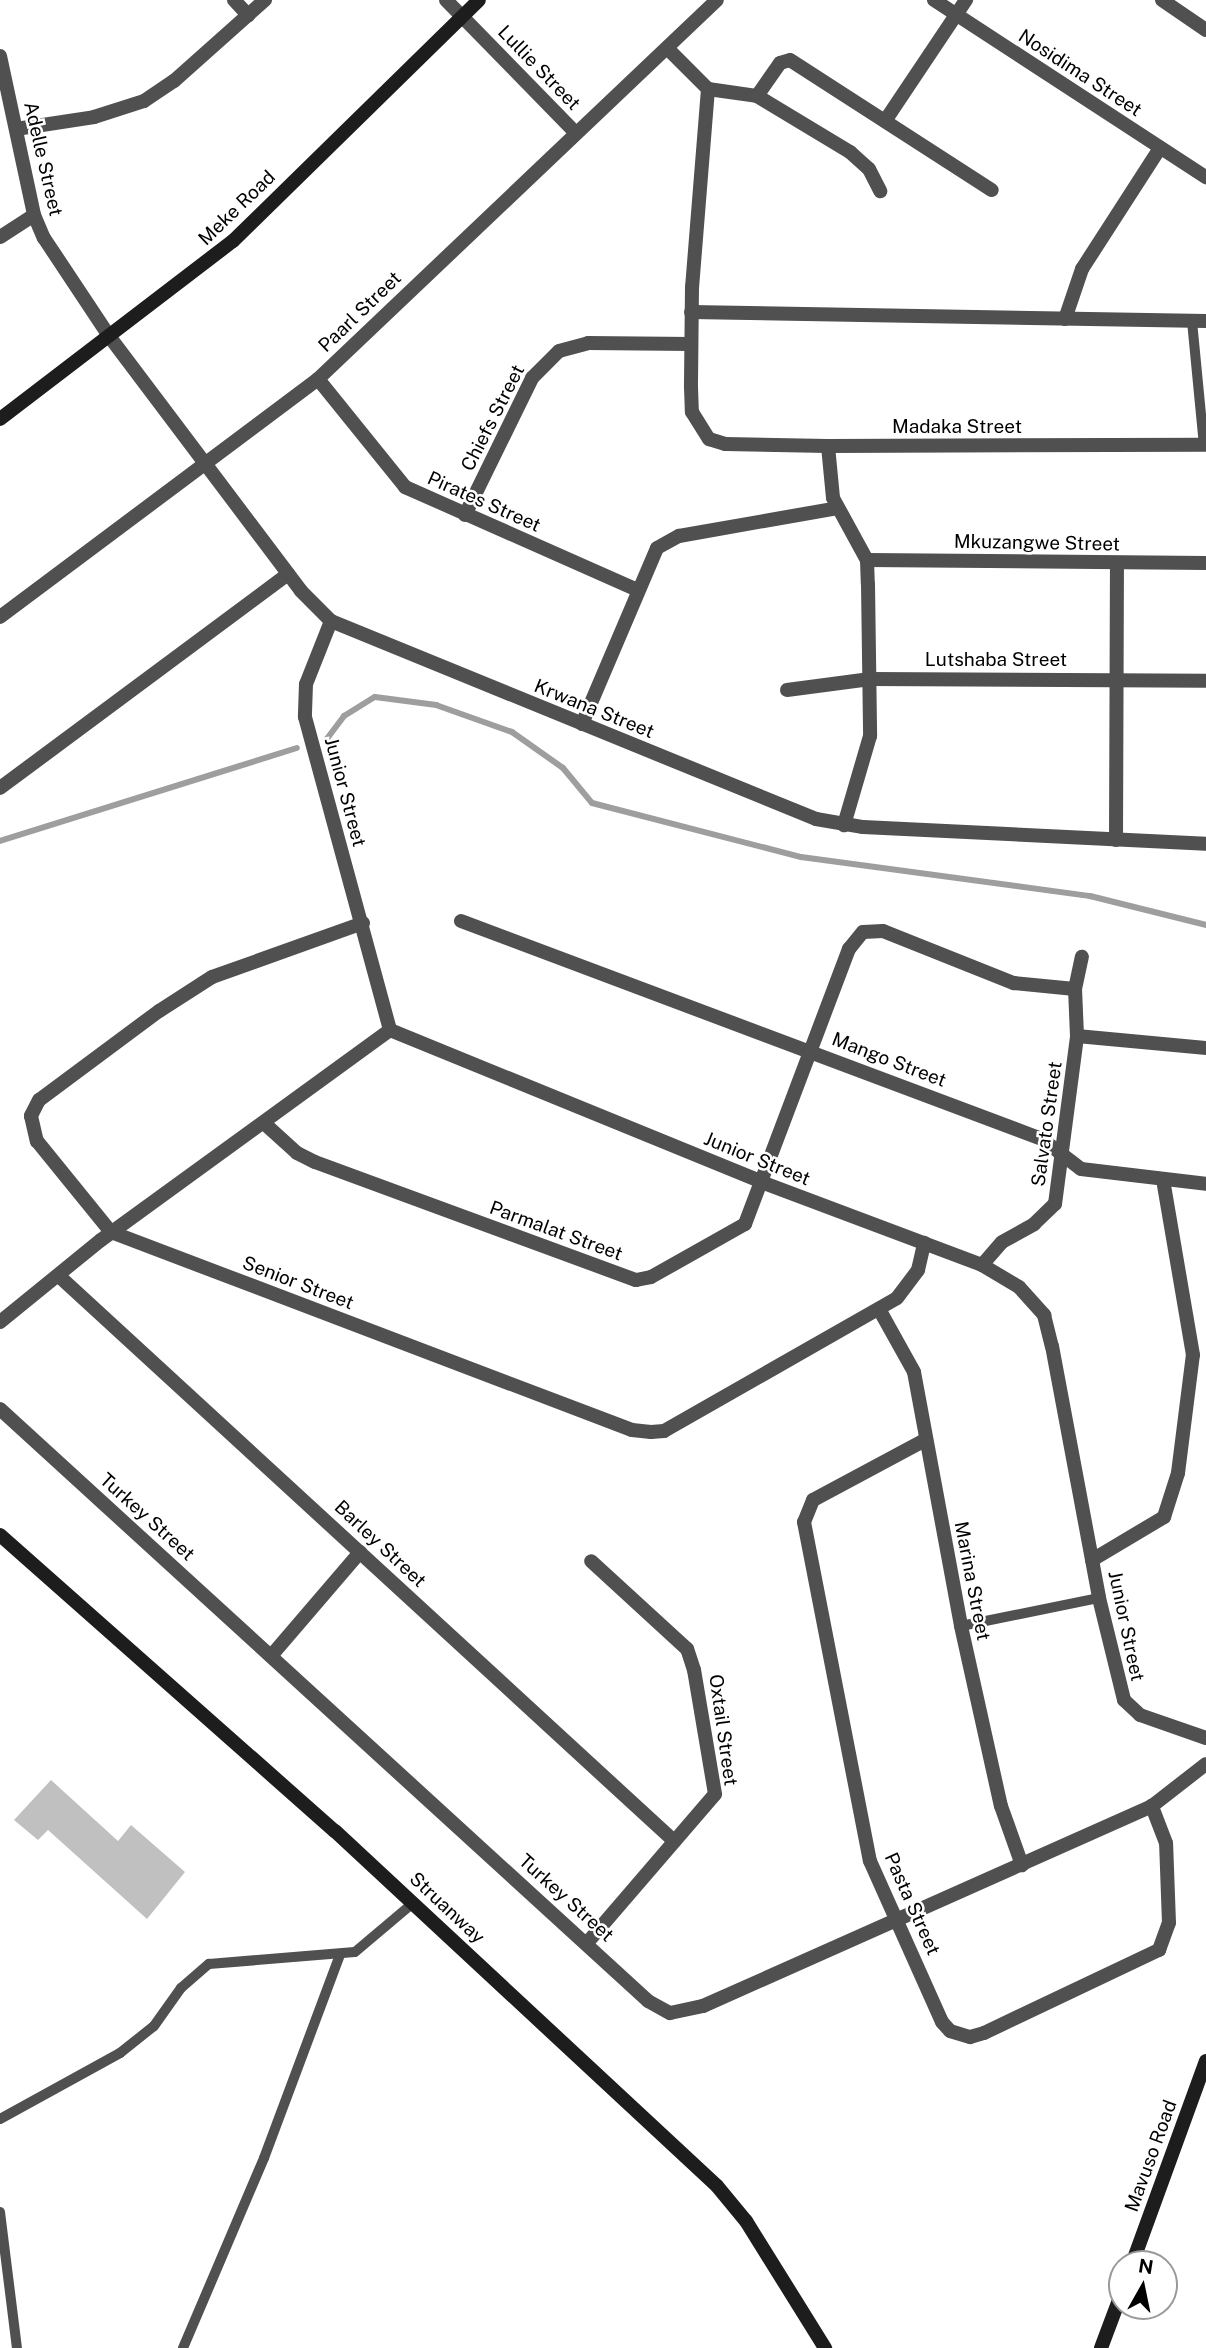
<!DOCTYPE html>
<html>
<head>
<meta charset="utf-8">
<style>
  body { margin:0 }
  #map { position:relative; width:1206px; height:2348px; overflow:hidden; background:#fff; font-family:"Public Sans",sans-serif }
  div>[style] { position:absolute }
  .stream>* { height:6px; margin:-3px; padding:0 3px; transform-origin:3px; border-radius:3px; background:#9e9e9e }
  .building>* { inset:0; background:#c0c0c0 }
  .lane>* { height:10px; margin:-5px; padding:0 5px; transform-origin:5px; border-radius:5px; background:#505050 }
  .street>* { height:14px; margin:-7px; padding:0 7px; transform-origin:7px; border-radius:7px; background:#505050 }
  .secondary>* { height:14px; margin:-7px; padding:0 7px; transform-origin:7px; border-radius:7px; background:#1d1d1d }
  span { translate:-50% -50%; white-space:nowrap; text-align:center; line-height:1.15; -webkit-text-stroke:5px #fff; paint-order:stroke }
  .street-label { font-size:19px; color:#000 }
  .north { position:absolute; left:1108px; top:2250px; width:70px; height:70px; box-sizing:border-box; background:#fff; border:2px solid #999; border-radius:50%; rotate:9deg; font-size:19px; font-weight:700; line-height:28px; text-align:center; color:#000 }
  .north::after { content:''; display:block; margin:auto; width:24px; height:32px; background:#000; clip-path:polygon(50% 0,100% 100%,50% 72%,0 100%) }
</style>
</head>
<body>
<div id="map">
  <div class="stream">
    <div style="left:326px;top:740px;width:30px;rotate:-53deg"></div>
    <div style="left:344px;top:716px;width:36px;rotate:-32deg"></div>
    <div style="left:375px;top:697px;width:62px;rotate:7.5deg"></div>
    <div style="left:436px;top:705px;width:81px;rotate:19.6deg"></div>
    <div style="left:512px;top:732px;width:62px;rotate:35.2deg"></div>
    <div style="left:563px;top:768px;width:45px;rotate:50.4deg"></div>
    <div style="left:592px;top:803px;width:216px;rotate:14.5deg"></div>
    <div style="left:801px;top:857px;width:292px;rotate:7.7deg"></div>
    <div style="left:1090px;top:896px;width:120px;rotate:14deg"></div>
    <div style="left:0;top:841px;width:311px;rotate:-17.4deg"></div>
  </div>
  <div class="building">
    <div style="clip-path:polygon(51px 1780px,118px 1841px,131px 1825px,185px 1872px,147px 1919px,48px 1830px,38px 1840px,14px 1820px)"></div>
  </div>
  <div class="lane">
    <div style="left:1192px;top:321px;width:125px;rotate:84.5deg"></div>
    <div style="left:961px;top:1626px;width:141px;rotate:-11.5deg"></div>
    <div style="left:0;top:2119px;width:137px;rotate:-28.8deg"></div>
    <div style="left:120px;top:2053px;width:43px;rotate:-38.5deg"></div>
    <div style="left:154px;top:2026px;width:47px;rotate:-54.6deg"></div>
    <div style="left:181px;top:1988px;width:37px;rotate:-41deg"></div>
    <div style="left:209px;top:1964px;width:146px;rotate:-4.7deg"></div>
    <div style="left:355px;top:1952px;width:76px;rotate:-40.2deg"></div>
    <div style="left:0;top:2212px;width:137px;rotate:82.9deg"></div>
    <div style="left:183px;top:2348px;width:207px;rotate:-66.9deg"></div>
    <div style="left:264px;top:2158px;width:217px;rotate:-69.5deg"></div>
  </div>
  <div class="street">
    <div style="left:234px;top:0;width:21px;rotate:47deg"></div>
    <div style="left:446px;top:0;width:185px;rotate:45.7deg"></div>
    <div style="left:934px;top:0;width:325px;rotate:33.1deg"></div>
    <div style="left:1162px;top:0;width:53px;rotate:34.3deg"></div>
    <div style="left:669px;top:50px;width:55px;rotate:45deg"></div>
    <div style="left:708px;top:89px;width:49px;rotate:8.1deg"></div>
    <div style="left:757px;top:96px;width:109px;rotate:31.1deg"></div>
    <div style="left:850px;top:152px;width:25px;rotate:42deg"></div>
    <div style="left:869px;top:169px;width:25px;rotate:63deg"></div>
    <div style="left:0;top:56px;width:163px;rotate:77.9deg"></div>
    <div style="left:34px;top:215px;width:25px;rotate:67deg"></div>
    <div style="left:44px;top:238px;width:118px;rotate:56.4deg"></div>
    <div style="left:109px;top:336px;width:319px;rotate:53deg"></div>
    <div style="left:301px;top:591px;width:42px;rotate:45deg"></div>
    <div style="left:331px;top:621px;width:524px;rotate:22.21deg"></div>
    <div style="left:816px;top:819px;width:48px;rotate:9.7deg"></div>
    <div style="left:863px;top:827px;width:343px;rotate:2.8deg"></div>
    <div style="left:708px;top:89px;width:199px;rotate:94.6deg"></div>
    <div style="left:692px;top:287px;width:100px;rotate:90.6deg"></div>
    <div style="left:691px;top:387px;width:25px;rotate:88deg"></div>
    <div style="left:692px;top:412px;width:32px;rotate:58deg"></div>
    <div style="left:709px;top:439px;width:17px;rotate:17deg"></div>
    <div style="left:725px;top:444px;width:103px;rotate:1.1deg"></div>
    <div style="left:828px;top:446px;width:378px;rotate:-0.2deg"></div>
    <div style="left:757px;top:96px;width:40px;rotate:-55.1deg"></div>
    <div style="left:780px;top:63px;width:10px;rotate:-17deg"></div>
    <div style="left:790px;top:60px;width:240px;rotate:32.8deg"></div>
    <div style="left:885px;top:121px;width:146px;rotate:-56.2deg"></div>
    <div style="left:16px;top:129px;width:79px;rotate:-8.7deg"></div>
    <div style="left:94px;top:117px;width:52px;rotate:-17.7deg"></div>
    <div style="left:144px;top:101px;width:36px;rotate:-34deg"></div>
    <div style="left:174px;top:81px;width:122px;rotate:-41.7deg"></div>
    <div style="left:0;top:237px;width:40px;rotate:-32.9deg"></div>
    <div style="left:691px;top:312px;width:515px;rotate:1deg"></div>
    <div style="left:1065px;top:319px;width:53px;rotate:-71.2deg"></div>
    <div style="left:1082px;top:269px;width:144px;rotate:-57.2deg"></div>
    <div style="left:318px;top:379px;width:139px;rotate:51.1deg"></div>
    <div style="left:405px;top:487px;width:254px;rotate:23.9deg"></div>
    <div style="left:828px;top:446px;width:52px;rotate:84.5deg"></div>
    <div style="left:833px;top:498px;width:71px;rotate:61.3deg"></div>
    <div style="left:867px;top:560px;width:24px;rotate:88deg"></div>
    <div style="left:868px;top:584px;width:152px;rotate:89.2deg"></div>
    <div style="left:870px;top:736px;width:93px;rotate:106.3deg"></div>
    <div style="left:465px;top:515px;width:153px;rotate:-63.9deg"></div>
    <div style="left:532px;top:378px;width:38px;rotate:-45deg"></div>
    <div style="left:559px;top:351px;width:30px;rotate:-15deg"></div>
    <div style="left:588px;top:343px;width:103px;rotate:0.6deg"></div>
    <div style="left:867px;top:560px;width:339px;rotate:0.5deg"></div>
    <div style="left:0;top:617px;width:397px;rotate:-36.8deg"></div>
    <div style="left:318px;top:379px;width:550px;rotate:-43.53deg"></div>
    <div style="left:331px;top:621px;width:68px;rotate:111.6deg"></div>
    <div style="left:306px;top:684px;width:33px;rotate:92deg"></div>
    <div style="left:305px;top:717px;width:324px;rotate:74.8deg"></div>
    <div style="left:390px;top:1030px;width:404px;rotate:22.2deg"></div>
    <div style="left:764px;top:1183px;width:233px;rotate:20.6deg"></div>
    <div style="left:982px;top:1265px;width:43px;rotate:30.7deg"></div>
    <div style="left:1019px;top:1287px;width:38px;rotate:48deg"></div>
    <div style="left:1044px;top:1315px;width:32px;rotate:76deg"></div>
    <div style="left:1052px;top:1346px;width:256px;rotate:79.4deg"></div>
    <div style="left:1099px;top:1598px;width:105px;rotate:76.2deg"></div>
    <div style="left:1124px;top:1700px;width:22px;rotate:43deg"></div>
    <div style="left:1140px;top:1715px;width:70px;rotate:19.2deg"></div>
    <div style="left:787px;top:690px;width:84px;rotate:-7.5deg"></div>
    <div style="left:870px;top:679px;width:336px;rotate:0.3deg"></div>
    <div style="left:582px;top:724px;width:191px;rotate:-66.9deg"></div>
    <div style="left:657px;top:548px;width:25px;rotate:-29deg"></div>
    <div style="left:679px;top:536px;width:161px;rotate:-10deg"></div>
    <div style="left:0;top:788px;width:359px;rotate:-36.6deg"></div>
    <div style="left:1116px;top:840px;width:277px;rotate:-89.8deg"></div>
    <div style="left:461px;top:921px;width:621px;rotate:20.57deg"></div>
    <div style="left:1042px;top:1139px;width:49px;rotate:37.6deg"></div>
    <div style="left:1081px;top:1169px;width:126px;rotate:6.8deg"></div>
    <div style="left:363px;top:923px;width:160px;rotate:160.3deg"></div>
    <div style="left:212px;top:977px;width:63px;rotate:147.3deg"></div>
    <div style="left:159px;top:1011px;width:149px;rotate:143.4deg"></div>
    <div style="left:39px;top:1100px;width:18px;rotate:117deg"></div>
    <div style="left:31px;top:1116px;width:26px;rotate:77deg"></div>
    <div style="left:37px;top:1141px;width:117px;rotate:50.9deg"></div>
    <div style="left:111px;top:1232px;width:557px;rotate:20.81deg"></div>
    <div style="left:632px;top:1430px;width:19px;rotate:6deg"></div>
    <div style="left:651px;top:1432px;width:13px;rotate:-4deg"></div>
    <div style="left:664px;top:1431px;width:268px;rotate:-29.7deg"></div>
    <div style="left:897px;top:1298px;width:35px;rotate:-53deg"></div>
    <div style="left:918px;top:1270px;width:28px;rotate:-77deg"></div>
    <div style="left:1077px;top:1036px;width:130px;rotate:5.3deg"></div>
    <div style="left:265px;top:1124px;width:43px;rotate:42.2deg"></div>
    <div style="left:297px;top:1153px;width:20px;rotate:27deg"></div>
    <div style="left:315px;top:1162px;width:342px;rotate:20.2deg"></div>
    <div style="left:636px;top:1280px;width:15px;rotate:-11deg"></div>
    <div style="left:651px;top:1277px;width:108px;rotate:-29.4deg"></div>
    <div style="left:745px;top:1224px;width:294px;rotate:-69.3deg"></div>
    <div style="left:849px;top:949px;width:22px;rotate:-51deg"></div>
    <div style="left:863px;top:932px;width:20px;rotate:-3deg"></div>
    <div style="left:883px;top:931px;width:141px;rotate:21.7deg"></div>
    <div style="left:1014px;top:983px;width:61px;rotate:5.6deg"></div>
    <div style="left:982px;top:1265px;width:30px;rotate:-49deg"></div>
    <div style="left:1002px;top:1242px;width:37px;rotate:-29deg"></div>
    <div style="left:1034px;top:1224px;width:29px;rotate:-44deg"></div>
    <div style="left:1055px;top:1204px;width:169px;rotate:-82.5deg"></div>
    <div style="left:1077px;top:1036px;width:47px;rotate:-92.4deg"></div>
    <div style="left:1075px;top:989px;width:33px;rotate:-78deg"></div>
    <div style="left:60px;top:1277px;width:834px;rotate:42.57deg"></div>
    <div style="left:879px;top:1309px;width:72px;rotate:60.9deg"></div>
    <div style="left:914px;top:1372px;width:258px;rotate:79.5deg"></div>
    <div style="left:961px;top:1626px;width:184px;rotate:77.5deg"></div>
    <div style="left:1001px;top:1806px;width:63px;rotate:70.4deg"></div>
    <div style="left:0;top:1322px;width:130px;rotate:-39.1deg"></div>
    <div style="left:101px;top:1240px;width:357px;rotate:-36deg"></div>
    <div style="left:0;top:1409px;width:878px;rotate:42.41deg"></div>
    <div style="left:648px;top:2001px;width:25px;rotate:29deg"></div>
    <div style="left:670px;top:2013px;width:34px;rotate:-12deg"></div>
    <div style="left:703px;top:2006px;width:492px;rotate:-24deg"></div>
    <div style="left:1152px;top:1806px;width:68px;rotate:-37.9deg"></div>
    <div style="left:925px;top:1440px;width:127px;rotate:151.8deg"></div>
    <div style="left:813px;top:1500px;width:24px;rotate:112deg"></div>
    <div style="left:804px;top:1522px;width:345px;rotate:79deg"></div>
    <div style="left:870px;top:1861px;width:176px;rotate:65.9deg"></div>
    <div style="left:942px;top:2022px;width:12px;rotate:48deg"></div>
    <div style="left:950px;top:2031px;width:21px;rotate:17deg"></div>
    <div style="left:970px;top:2037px;width:15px;rotate:-16deg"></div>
    <div style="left:984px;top:2033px;width:194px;rotate:-25.4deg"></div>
    <div style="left:1159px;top:1950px;width:29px;rotate:-70deg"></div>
    <div style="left:1169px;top:1923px;width:80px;rotate:-92.1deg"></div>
    <div style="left:1166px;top:1843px;width:40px;rotate:-111deg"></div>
    <div style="left:1092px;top:1560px;width:84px;rotate:-30.8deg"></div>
    <div style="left:1164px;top:1517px;width:46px;rotate:-72.3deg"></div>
    <div style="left:1178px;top:1473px;width:119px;rotate:-82.8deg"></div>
    <div style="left:1193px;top:1355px;width:178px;rotate:-99.7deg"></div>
    <div style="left:271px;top:1656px;width:137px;rotate:-49.4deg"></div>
    <div style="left:587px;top:1943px;width:196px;rotate:-49.3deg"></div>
    <div style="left:715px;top:1794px;width:126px;rotate:-99.6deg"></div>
    <div style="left:694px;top:1670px;width:22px;rotate:-108deg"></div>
    <div style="left:687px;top:1649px;width:130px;rotate:-137.5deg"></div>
  </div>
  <div class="secondary">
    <div style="left:0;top:419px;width:293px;rotate:-37.4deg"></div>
    <div style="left:233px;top:241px;width:344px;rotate:-44.4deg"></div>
    <div style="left:0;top:1535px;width:447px;rotate:41.5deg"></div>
    <div style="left:335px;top:1831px;width:521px;rotate:42.9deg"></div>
    <div style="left:717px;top:2186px;width:45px;rotate:50.4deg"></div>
    <div style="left:746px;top:2221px;width:150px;rotate:58.1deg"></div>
    <div style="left:1132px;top:2264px;width:216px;rotate:-70deg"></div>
    <div style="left:1101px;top:2348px;width:60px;rotate:-69.4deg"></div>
  </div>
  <div class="street-label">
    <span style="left:539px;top:68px;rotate:46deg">Lullie Street</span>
    <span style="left:1080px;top:73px;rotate:33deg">Nosidima Street</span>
    <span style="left:43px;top:159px;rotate:77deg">Adelle Street</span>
    <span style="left:237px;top:208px;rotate:-44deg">Meke Road</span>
    <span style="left:360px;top:312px;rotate:-44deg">Paarl Street</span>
    <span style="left:493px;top:418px;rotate:-63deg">Chiefs Street</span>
    <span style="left:957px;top:427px">Madaka Street</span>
    <span style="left:484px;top:502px;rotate:24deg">Pirates Street</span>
    <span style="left:1037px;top:543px;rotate:1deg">Mkuzangwe Street</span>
    <span style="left:996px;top:660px">Lutshaba Street</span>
    <span style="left:594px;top:709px;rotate:22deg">Krwana Street</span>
    <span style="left:345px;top:792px;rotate:75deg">Junior Street</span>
    <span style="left:889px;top:1060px;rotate:21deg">Mango Street</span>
    <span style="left:1047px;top:1124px;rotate:-82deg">Salvato Street</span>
    <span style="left:757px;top:1159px;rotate:22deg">Junior Street</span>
    <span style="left:556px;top:1231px;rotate:20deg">Parmalat Street</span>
    <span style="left:298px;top:1283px;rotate:21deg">Senior Street</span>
    <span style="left:147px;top:1517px;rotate:42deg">Turkey Street</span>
    <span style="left:380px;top:1544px;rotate:43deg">Barley Street</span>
    <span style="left:972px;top:1581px;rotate:79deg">Marina Street</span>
    <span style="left:1126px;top:1626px;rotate:78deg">Junior Street</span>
    <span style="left:723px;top:1730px;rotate:82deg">Oxtail Street</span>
    <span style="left:566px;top:1898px;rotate:42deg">Turkey Street</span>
    <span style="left:912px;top:1904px;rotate:66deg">Pasta Street</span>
    <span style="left:447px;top:1908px;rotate:43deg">Struanway</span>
    <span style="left:1151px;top:2156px;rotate:-70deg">Mavuso Road</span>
  </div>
  <div class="north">N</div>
</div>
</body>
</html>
